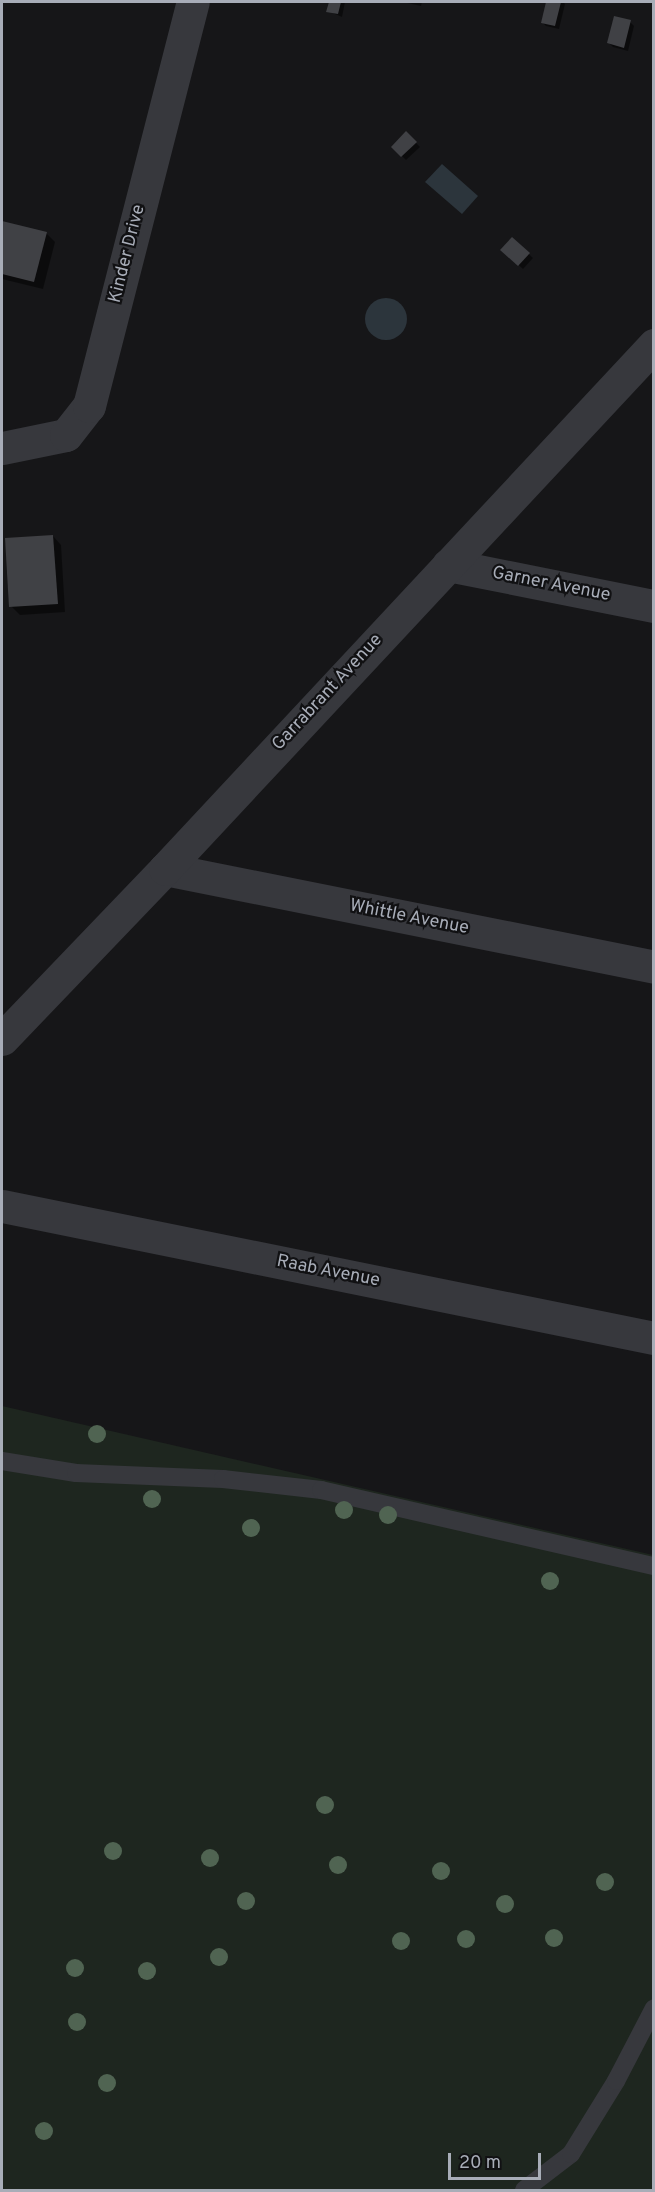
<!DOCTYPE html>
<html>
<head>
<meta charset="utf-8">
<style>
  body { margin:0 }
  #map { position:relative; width:655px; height:2192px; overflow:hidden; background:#161618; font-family:Overpass,sans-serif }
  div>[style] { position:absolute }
  .green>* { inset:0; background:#1e261f }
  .water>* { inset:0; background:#2c353c }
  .round { border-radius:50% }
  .shadow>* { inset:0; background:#0007 }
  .building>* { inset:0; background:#404145 }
  .service>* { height:18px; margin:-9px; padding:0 9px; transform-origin:9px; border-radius:9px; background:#37383d }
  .minor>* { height:33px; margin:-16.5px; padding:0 16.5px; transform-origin:16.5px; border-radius:16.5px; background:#37383d }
  .trees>* { width:18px; height:18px; margin:-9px; border-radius:50%; background:#506452 }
  span { translate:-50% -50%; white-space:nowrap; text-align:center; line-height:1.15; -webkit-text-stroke:4.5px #111113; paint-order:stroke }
  .street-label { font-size:18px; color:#a8adb8 }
  .frame { position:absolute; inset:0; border:3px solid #a8adb8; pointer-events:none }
  .scale { position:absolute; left:448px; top:2153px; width:93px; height:27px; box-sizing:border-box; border:3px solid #a8adb8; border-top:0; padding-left:8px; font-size:18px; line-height:21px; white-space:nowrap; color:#a8adb8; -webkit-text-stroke:4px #111113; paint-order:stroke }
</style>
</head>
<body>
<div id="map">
  <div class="green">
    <div style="clip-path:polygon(2px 1406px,653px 1555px,653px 2190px,2px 2190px)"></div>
  </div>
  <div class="water">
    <div style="clip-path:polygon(442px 164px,478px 196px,462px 214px,425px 182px)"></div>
    <div class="round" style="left:365px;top:298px;width:42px;height:42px"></div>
  </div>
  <div class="shadow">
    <div style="clip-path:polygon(330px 2px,345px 2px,342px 17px,328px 11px)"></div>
    <div style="clip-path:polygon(403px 2px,422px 2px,421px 6px)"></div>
    <div style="clip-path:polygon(547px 2px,563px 2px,565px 4px,559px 29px,546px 26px,542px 22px)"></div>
    <div style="clip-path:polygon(630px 22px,634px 26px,628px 51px,613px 47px,609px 43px)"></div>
    <div style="clip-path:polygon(406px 133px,420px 147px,406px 160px,393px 147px)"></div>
    <div style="clip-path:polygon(2px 222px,46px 233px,55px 242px,43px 289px,2px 279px)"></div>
    <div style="clip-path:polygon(512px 239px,533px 258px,523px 269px,502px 250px)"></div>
    <div style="clip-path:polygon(53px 536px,61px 545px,65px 612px,20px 615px,11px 606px)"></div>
  </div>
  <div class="building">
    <div style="clip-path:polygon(329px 2px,341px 2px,338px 14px,326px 12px)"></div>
    <div style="clip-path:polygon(546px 2px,561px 2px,555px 26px,541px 23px)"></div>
    <div style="clip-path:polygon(614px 16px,631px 20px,624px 48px,607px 43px)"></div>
    <div style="clip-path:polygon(406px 131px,417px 142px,401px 157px,391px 147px)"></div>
    <div style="clip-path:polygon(2px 221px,47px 232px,34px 282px,2px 274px)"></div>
    <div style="clip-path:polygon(512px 237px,530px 253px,518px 266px,500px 250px)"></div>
    <div style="clip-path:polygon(53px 535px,58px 604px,9px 607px,5px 538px)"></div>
  </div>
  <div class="service">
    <div style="left:2px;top:1461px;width:75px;rotate:9.2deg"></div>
    <div style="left:76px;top:1473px;width:147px;rotate:2.3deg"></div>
    <div style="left:223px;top:1479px;width:99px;rotate:6.4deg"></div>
    <div style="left:321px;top:1490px;width:342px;rotate:12.9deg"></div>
    <div style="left:524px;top:2190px;width:59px;rotate:-37.5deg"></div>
    <div style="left:571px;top:2154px;width:86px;rotate:-58.3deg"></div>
    <div style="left:616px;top:2081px;width:82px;rotate:-62.5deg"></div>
  </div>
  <div class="minor">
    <div style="left:2px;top:448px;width:65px;rotate:-11.5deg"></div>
    <div style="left:66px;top:435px;width:37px;rotate:-52deg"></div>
    <div style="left:89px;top:406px;width:417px;rotate:-75.6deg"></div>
    <div style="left:448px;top:565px;width:210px;rotate:11.3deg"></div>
    <div style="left:165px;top:869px;width:499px;rotate:11.3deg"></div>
    <div style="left:2px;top:1039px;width:236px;rotate:-46.2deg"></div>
    <div style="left:165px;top:869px;width:717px;rotate:-46.98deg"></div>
    <div style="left:2px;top:1206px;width:665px;rotate:11.45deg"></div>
  </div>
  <div class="trees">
    <div style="left:97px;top:1434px"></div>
    <div style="left:152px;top:1499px"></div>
    <div style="left:344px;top:1510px"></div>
    <div style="left:388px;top:1515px"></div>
    <div style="left:251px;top:1528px"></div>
    <div style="left:550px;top:1581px"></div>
    <div style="left:325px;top:1805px"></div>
    <div style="left:113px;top:1851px"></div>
    <div style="left:210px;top:1858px"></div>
    <div style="left:338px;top:1865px"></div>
    <div style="left:441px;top:1871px"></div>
    <div style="left:605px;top:1882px"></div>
    <div style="left:246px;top:1901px"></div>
    <div style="left:505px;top:1904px"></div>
    <div style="left:554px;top:1938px"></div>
    <div style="left:466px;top:1939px"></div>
    <div style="left:401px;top:1941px"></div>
    <div style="left:219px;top:1957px"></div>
    <div style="left:75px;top:1968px"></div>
    <div style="left:147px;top:1971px"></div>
    <div style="left:77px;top:2022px"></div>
    <div style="left:107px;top:2083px"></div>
    <div style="left:44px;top:2131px"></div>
  </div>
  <div class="street-label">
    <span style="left:128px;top:254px;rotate:-76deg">Kinder Drive</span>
    <span style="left:551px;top:585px;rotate:11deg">Garner Avenue</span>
    <span style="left:328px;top:693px;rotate:-47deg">Garrabrant Avenue</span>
    <span style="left:409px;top:918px;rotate:11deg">Whittle Avenue</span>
    <span style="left:328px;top:1272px;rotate:11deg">Raab Avenue</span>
  </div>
  <div class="frame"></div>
  <div class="scale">20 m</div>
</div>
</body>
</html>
